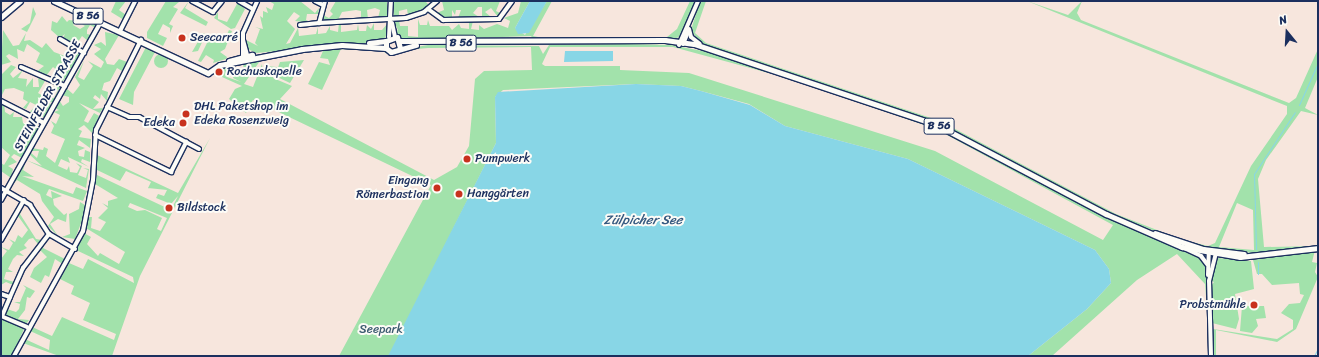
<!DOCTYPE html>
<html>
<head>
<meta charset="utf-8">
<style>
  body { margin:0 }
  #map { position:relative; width:1319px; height:357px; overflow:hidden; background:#f7e6dd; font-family:Sriracha,sans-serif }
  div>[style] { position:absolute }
  .green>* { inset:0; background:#a2e2ab }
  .round { border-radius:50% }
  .water>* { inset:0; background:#88d6e6 }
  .stream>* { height:1px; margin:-0.5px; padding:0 0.5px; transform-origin:0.5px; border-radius:0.5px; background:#88d6e6 }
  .roads { filter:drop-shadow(1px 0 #1b2f5e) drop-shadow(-1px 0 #1b2f5e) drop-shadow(0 1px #1b2f5e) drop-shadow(0 -1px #1b2f5e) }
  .minor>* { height:4px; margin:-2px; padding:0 2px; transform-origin:2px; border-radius:2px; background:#fdfcf7 }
  .major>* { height:5px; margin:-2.5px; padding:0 2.5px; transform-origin:2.5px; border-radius:2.5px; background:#fdfcf7 }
  .dots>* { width:11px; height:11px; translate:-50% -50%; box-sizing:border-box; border:2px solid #fdfcf7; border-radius:50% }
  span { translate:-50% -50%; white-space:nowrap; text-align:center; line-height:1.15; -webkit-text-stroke:4px #fdfcf7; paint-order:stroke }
  .shield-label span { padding:1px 3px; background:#fdfcf7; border:1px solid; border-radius:3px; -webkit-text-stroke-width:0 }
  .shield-label { font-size:11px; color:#1b2f5e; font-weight:700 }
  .poi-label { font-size:12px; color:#1b2f5e }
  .left { translate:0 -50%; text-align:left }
  .right { translate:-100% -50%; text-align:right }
  .street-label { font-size:12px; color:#1b2f5e }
  .park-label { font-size:12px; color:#3d5c71 }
  .water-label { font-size:13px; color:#365980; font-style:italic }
  .frame { position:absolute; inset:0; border:2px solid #1b2f5e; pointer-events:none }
  .north { position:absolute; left:1267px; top:12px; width:40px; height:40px; -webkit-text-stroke:3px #fdfcf7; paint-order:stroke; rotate:342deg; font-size:11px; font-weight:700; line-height:16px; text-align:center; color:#1b2f5e }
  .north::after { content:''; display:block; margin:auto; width:14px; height:18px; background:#1b2f5e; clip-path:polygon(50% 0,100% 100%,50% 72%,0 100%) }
</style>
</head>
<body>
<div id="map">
  <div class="green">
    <div style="clip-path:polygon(116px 1px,126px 1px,119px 10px,126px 15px,124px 20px,111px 12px)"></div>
    <div style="clip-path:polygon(166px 1px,179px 2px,173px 7px,178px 9px,169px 24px,173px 26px,170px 33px,170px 28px,163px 24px,158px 34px,167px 38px,163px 46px,147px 38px,147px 32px)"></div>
    <div style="clip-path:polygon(189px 1px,185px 8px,208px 22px,206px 26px,180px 13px)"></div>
    <div style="clip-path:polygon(269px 1px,300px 1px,315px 13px,319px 8px,318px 14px,307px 14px,306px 20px,313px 23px,295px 21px,300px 16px,294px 12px,287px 21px,295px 29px,286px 44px,290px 43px,298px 28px,299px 36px,316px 34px,318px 27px,318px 34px,326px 33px,330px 26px,330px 30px,338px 32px,339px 23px,345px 22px,341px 25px,341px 32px,357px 30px,358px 24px,359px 31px,366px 31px,367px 25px,371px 29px,374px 23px,374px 30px,382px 30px,388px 23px,388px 33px,384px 39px,375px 42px,256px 53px,248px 49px,246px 40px,258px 46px,255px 43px,260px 29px,255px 27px,263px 29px,260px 16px,263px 18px,263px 11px,268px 13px,266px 7px,272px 10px,274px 4px)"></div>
    <div style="clip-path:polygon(336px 1px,387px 1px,387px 18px,378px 18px,380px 10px,375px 8px,367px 10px,368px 19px,357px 19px,361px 17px,361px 11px,356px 10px,342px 12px,338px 20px,323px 21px,323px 15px,329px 18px,333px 14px,330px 11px)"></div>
    <div style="clip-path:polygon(393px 1px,425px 1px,430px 6px,408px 16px,407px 9px,399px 11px,399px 17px,394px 17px)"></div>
    <div style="clip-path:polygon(442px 1px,500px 1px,496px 11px,502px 14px,498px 17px,491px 8px,485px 12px,491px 17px,482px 17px,482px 7px,478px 7px,473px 13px,479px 17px,458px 18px,461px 10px,456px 10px,455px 15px,452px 10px,452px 18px,442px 17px,434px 14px,444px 10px)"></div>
    <div style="clip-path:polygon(521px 1px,530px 1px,515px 28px,525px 35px,547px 1px,552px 1px,533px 36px,548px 39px,667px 37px,677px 29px,690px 1px,696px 1px,679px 37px,673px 39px,534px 40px,531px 36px,401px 40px,395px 32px,398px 30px,394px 22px,399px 20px,400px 26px,408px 26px,408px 36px,418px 37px,418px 19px,420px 25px,427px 25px,428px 20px,430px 26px,449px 26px,452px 30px,459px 24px,461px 28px,469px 29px,469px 21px,473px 21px,471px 29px,479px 30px,479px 25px,484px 29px,497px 24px,508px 28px,510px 21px,504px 18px,518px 13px)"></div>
    <div style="clip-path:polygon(evenodd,700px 1px,706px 1px,695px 33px,706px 43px,940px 121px,1116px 214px,1180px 239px,1208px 246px,1215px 243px,1251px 166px,1287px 114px,1287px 106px,1027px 1px,1068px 15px,1082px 1px,1077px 13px,1081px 20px,1289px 103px,1296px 98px,1318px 49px,1318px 77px,1305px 108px,1318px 115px,1301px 111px,1266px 160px,1258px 179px,1264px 247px,1318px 246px,1255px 253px,1220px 251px,1206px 249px,1127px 221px,944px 126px,700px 43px,691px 30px,700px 1px,1237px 203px,1253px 210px,1254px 250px,1219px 247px,1237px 203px)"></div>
    <div style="clip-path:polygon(238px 2px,245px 9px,235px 28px,231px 29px,214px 18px,218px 12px,218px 19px,227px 22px)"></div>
    <div style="clip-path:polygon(33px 7px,36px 14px,27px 32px,21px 29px,30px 23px)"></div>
    <div style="clip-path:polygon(62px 16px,67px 22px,69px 20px,77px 21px,73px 25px,80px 29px,85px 26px,77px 21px,79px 17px,98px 25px,93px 34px,94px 27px,90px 25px,87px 30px,87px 34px,92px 35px,88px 41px,82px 36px,76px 45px,63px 38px,65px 34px,60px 38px,51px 30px,52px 21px,57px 23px)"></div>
    <div style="clip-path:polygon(3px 30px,13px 46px,19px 45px,26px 33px,24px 41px,30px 40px,42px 48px,46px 43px,54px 52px,73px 59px,79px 52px,81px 54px,72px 69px,63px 64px,63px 77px,67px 69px,71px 71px,63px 81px,55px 80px,59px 72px,53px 67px,46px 76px,36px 72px,44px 66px,36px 62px,40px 53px,27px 44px,24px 52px,17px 49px,18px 59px,9px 54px,6px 56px,11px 62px,1px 65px)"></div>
    <div style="clip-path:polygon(229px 30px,232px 31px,225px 49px,220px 52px,227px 57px,226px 59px,213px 63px,214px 60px,206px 55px,201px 62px,198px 61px,209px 39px,204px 38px,198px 51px,192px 52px,203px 33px,223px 43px)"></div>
    <div style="clip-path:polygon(105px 32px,119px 35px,105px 59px,107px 64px,114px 65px,119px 59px,127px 62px,122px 71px,117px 68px,110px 81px,104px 83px,102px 90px,108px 92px,107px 101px,101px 94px,100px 99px,95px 95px,93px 98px,99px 102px,93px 109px,103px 108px,100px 113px,79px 103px,89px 111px,84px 121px,88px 123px,94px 113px,99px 116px,92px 133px,84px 125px,78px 129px,82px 131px,79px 137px,91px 139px,90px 148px,79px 140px,77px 145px,85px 148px,78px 151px,79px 156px,84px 157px,85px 150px,90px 152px,90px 162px,82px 159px,81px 162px,89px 167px,68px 157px,70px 163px,61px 159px,58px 166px,67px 170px,69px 166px,70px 172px,77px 173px,80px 167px,76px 163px,82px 166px,78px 175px,86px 178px,88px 170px,83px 168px,89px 169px,86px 188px,26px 160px,42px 166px,29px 154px,30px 152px,37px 158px,39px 151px,31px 151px,32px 148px,43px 150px,44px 147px,48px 149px,46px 156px,55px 163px,65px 139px,51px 133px,54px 126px,51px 121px,56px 124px,60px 115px,54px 112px,59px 110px,55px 108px,59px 100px,63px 106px,69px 102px,69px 97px,62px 95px,66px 88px,73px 94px,77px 89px,80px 85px,75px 77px,84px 61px,78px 77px,84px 80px,93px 66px,88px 61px,101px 68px,104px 62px,94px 54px,101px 49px,94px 45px,101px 42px,106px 46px)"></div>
    <div style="clip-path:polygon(evenodd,625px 44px,671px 45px,713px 53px,936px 127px,1116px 221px,1201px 259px,1206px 266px,1208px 322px,1205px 284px,1177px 254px,1137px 280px,1052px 356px,1028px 356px,1087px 309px,1111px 283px,1109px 269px,1095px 250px,908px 159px,785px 126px,749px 104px,701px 91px,681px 86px,636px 84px,503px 90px,495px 97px,496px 143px,393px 349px,388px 356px,339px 356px,431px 185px,262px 104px,253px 100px,246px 113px,229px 99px,235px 89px,242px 86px,222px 77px,223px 68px,229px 67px,231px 72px,227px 77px,241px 82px,233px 78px,235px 71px,232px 66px,244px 71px,243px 63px,262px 58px,244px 84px,253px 87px,262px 64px,263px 74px,266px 66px,277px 67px,273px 78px,292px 86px,280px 99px,434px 180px,457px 167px,469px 146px,475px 79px,484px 71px,532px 70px,531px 47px,428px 48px,405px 50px,392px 56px,380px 50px,341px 49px,322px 90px,308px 84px,319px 62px,330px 65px,328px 59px,320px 58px,323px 51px,316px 50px,382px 48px,387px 52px,428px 45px,539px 46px,543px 54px,549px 45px,625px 44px,550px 47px,673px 47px,787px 78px,936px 129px,1113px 225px,1103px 240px,935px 151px,689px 73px,620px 70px,620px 66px,545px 66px,542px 64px,550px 47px)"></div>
    <div style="clip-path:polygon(146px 47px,155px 52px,134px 92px,133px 105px,119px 99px)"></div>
    <div class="round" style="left:154px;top:54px;width:14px;height:14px"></div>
    <div style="clip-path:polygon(304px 60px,290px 83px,275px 76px,280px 62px)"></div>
    <div style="clip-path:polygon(11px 65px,16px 67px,10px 74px,13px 78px,23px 70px,18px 78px,27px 79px,26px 87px,33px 78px,33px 87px,39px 87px,38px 78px,45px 81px,38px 93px,45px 97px,50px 88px,47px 97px,54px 98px,58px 90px,54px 86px,60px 87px,53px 103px,45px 100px,52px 105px,45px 117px,38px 117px,45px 112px,39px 107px,35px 115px,30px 112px,36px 105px,30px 102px,26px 109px,23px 108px,28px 102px,23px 99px,24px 92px,14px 88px,5px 89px,1px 97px,1px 75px)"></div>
    <div style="clip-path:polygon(1px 102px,4px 103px,5px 112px,10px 115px,14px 112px,13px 117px,22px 117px,23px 123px,35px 129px,40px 125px,22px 158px,14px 154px,11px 157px,17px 162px,8px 166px,13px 169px,11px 178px,1px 171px,1px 163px,4px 165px,10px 155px,1px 147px)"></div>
    <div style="clip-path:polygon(evenodd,210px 138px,140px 276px,112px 356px,59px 356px,23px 343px,27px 340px,49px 350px,50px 340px,28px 330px,30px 326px,52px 336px,62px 317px,114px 340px,116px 334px,83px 320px,90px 303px,71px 294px,74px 286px,60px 279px,69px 263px,83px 269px,88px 259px,134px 283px,133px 277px,76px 250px,84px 233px,91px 237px,87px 244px,98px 256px,100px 253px,119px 264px,125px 252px,86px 228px,88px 217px,92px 217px,91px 228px,100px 231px,106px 222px,98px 218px,108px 208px,102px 203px,108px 206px,108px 201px,118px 198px,95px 184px,97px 175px,171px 210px,178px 196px,171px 204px,156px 198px,158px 194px,164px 196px,167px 190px,148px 188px,151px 182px,126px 171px,120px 181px,97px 170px,97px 155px,178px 193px,210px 138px,130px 203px,167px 218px,161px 231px,157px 229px,162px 218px,145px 210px,137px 211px,128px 207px,130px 203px)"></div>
    <div style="clip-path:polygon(25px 164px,23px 170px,34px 177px,22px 176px,73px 194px,76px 187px,87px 191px,83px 201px,49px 189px,46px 195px,52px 198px,51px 191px,62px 196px,53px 199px,54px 205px,64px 215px,67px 213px,66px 222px,58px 219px,50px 224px,58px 236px,48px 226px,54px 217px,42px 201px,40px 194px,17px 180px,11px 186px)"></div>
    <div style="clip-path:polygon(80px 202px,85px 205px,86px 210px,75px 239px,62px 237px,70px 234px,69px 214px,79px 209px)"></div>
    <div style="clip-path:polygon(25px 204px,20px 214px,36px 239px,42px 240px,38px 244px,33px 238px,29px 239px,24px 245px,27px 248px,19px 252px,24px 256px,17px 255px,13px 259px,8px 269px,13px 272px,6px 272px,4px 279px,14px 282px,13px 285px,6px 282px,1px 285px,1px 259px,7px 251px,1px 247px,9px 250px,13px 243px,9px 239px,15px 242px,18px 235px,22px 238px,28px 230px,18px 216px)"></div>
    <div style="clip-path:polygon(45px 242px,43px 248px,65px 259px,64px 265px,55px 259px,49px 277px,45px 275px,41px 283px,30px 277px,34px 268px,47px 257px,39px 249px)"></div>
    <div style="clip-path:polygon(1315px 250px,1312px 262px,1317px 263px,1315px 272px,1318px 277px,1296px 329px,1277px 342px,1216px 330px,1216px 356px,1212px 356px,1213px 329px,1277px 339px,1293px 329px,1293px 320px,1281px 313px,1289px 304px,1300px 303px,1304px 295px,1300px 294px,1299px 283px,1272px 285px,1262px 274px,1257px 274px,1253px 260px)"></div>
    <div style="clip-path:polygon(1218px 258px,1251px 261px,1254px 289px,1235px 294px,1239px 319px,1236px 329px,1212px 323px,1211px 286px,1214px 282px,1211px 281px)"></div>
    <div style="clip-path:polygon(23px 285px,35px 291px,30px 298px,27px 297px,25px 310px,18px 319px,29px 320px,26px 324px,4px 315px,7px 309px,16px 312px,19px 309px,20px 304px,14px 302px,20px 302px,26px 288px)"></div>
    <div style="clip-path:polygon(1242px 306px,1264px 306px,1266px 318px,1256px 319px,1258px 326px,1252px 333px,1240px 331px)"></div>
    <div style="clip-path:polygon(1px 319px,24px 329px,12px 356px,1px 356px)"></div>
  </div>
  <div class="water">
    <div style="clip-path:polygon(530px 1px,547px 1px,529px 33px,518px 34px,515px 28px)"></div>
    <div style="clip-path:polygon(565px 51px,613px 51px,613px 61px,564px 62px)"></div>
    <div style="clip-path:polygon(636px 84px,681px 86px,701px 91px,750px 105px,785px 126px,908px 159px,1095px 250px,1109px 269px,1111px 283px,1087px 309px,1028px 356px,388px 356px,496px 143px,495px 97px,498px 92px)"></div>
  </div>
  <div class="stream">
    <div style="left:1299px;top:105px;width:46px;rotate:-65.7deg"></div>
    <div style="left:1256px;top:249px;width:75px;rotate:-91.5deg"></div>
    <div style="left:1254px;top:174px;width:74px;rotate:-56.5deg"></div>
    <div style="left:1258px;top:262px;width:12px;rotate:90deg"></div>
    <div style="left:364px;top:326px;width:3px;rotate:-45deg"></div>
    <div style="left:366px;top:327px;width:3px;rotate:-72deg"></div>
    <div style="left:1314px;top:356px;width:9px;rotate:-63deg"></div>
  </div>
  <div class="roads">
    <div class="minor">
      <div style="left:192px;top:1px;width:24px;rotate:28deg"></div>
      <div style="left:213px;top:12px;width:14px;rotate:-51deg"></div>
      <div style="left:239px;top:1px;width:16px;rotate:30deg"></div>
      <div style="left:315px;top:1px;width:9px;rotate:27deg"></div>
      <div style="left:325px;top:1px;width:23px;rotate:105deg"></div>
      <div style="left:319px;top:23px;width:87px;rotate:-3.3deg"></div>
      <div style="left:406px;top:18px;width:19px;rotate:-18deg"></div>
      <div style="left:424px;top:12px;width:17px;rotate:-40deg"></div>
      <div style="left:428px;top:9px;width:19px;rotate:36deg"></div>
      <div style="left:443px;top:20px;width:56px;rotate:-1deg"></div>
      <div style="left:499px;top:19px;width:22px;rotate:-54deg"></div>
      <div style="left:392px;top:23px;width:14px;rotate:78deg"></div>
      <div style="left:300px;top:25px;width:19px;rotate:-6deg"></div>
      <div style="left:689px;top:29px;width:8px;rotate:76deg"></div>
      <div style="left:691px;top:37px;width:11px;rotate:38deg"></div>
      <div style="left:120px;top:31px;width:34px;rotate:-63deg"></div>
      <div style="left:389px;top:37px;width:36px;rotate:-87deg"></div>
      <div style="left:60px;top:39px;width:28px;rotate:30deg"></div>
      <div style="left:243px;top:40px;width:20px;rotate:75deg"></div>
      <div style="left:683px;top:44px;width:15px;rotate:-67deg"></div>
      <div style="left:679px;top:45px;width:48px;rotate:-66.6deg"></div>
      <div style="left:243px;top:60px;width:27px;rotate:-90deg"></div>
      <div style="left:243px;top:33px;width:35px;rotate:-66deg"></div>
      <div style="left:21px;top:67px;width:48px;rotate:23.4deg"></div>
      <div style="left:1px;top:101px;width:48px;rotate:27.1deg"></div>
      <div style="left:107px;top:107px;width:24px;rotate:24deg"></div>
      <div style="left:129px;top:117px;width:10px"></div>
      <div style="left:139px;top:117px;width:68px;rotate:28.1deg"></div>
      <div style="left:95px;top:135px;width:85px;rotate:26deg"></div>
      <div style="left:171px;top:172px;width:34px;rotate:-63deg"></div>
      <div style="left:1px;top:188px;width:34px;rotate:30deg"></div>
      <div style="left:30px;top:205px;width:35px;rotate:57deg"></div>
      <div style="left:49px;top:234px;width:30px;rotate:30deg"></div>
      <div style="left:1px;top:200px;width:204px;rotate:-60.7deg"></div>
      <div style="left:1px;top:240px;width:46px;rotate:-60.1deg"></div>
      <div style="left:1184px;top:248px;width:19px;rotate:25deg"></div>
      <div style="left:1201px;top:256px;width:10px;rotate:53deg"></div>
      <div style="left:1208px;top:275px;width:25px;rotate:-88deg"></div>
      <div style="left:1px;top:294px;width:9px;rotate:18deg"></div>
      <div style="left:10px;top:297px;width:32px;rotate:-66deg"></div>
      <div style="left:23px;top:268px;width:43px;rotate:-52.6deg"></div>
      <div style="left:1px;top:316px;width:28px;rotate:23deg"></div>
      <div style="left:2px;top:316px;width:21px;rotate:-67deg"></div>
      <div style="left:14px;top:356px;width:143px;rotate:-61.1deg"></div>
      <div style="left:83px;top:231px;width:52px;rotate:-78.9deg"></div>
      <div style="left:93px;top:180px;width:50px;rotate:-86.6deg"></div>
      <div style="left:96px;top:130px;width:101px;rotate:-63.4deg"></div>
      <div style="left:1211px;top:356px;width:75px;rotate:-91.5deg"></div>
      <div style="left:1209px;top:281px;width:30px;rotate:-76deg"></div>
    </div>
    <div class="major">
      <div style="left:54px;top:1px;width:170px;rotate:25.1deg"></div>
      <div style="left:208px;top:73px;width:14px;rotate:-34deg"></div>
      <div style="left:220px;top:65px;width:84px;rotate:-11deg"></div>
      <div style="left:302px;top:49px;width:40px;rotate:-5.7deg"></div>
      <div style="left:342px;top:45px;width:44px;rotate:3.9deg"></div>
      <div style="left:1px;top:17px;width:25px;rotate:-40deg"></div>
      <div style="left:400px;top:41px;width:265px;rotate:-0.2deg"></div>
      <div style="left:665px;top:40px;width:29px;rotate:8deg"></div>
      <div style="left:694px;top:44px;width:256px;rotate:18.4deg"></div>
      <div style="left:937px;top:125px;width:191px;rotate:27.8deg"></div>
      <div style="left:1106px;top:214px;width:83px;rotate:23.5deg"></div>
      <div style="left:1182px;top:247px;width:59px;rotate:9.8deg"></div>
      <div style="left:1240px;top:257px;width:79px;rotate:-6.6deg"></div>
      <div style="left:369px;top:43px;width:17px;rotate:-7deg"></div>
      <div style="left:400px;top:48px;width:11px;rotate:-105deg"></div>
      <div style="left:397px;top:37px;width:12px;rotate:160deg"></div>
      <div style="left:386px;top:41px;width:7px;rotate:90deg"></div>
      <div style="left:386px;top:48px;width:6px;rotate:39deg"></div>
      <div style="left:391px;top:52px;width:26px;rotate:-16deg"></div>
      <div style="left:229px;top:61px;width:24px;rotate:-15deg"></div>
      <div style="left:1155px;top:233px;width:51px;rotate:18.4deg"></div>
      <div style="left:1203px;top:249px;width:41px;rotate:7deg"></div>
    </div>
  </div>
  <div class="dots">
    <div style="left:182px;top:38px;background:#c8321e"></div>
    <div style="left:219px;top:72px;background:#c8321e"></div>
    <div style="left:186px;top:114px;background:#c8321e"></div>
    <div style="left:183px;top:123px;background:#c8321e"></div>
    <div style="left:467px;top:159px;background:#c8321e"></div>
    <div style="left:437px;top:188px;background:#c8321e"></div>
    <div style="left:459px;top:194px;background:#c8321e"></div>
    <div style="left:169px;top:208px;background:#c8321e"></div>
    <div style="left:1254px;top:305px;background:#c8321e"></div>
  </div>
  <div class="shield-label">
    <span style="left:88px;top:16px">B 56</span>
    <span style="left:461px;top:43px">B 56</span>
    <span style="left:939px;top:126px">B 56</span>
  </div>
  <div class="poi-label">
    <span class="left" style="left:190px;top:38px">Seecarré</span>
    <span class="left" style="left:227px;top:72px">Rochuskapelle</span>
    <span class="left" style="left:194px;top:114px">DHL Paketshop im<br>Edeka Rosenzweig</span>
    <span class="right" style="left:175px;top:123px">Edeka</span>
    <span class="left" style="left:475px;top:159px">Pumpwerk</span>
    <span class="right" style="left:429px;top:188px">Eingang<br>Römerbastion</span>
    <span class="left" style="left:467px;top:194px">Hanggärten</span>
    <span class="left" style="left:177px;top:208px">Bildstock</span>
    <span class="right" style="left:1246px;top:305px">Probstmühle</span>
  </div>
  <div class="street-label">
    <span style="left:48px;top:96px;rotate:-61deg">STEINFELDER STRASSE</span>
  </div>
  <div class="park-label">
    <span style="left:381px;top:330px">Seepark</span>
  </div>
  <div class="water-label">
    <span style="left:643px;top:220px">Zülpicher See</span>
  </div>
  <div class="frame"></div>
  <div class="north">N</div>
</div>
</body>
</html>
